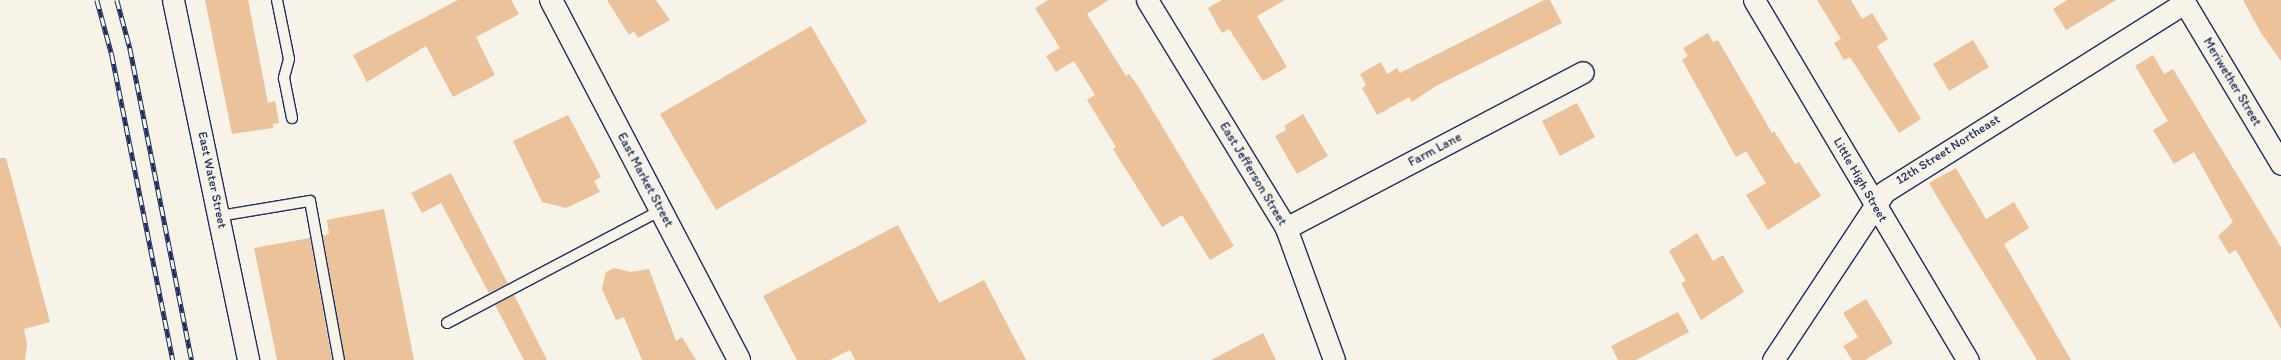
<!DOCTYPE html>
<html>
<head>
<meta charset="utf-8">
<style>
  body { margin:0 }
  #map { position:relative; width:2281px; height:360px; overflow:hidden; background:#f7f3e8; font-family:Itim,sans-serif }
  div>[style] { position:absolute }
  .building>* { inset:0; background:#ecc29b }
  .roads { filter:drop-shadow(1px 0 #1b2f5e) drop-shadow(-1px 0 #1b2f5e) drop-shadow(0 1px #1b2f5e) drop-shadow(0 -1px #1b2f5e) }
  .service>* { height:10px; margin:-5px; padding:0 5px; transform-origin:5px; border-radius:5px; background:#f7f3e8 }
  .minor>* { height:21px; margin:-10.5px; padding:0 10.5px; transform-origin:10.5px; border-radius:10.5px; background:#f7f3e8 }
  .secondary>* { height:22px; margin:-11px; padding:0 11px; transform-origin:11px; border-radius:11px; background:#f7f3e8 }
  .rail>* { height:4.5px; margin-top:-2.25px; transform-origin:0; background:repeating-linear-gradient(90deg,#f7f3e8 0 9px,#1b2f5e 0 18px); box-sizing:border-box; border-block:1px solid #1b2f5e }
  span { translate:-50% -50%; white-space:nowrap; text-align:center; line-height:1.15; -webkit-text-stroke:3px #f7f3e8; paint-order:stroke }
  .street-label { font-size:13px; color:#1b2f5e }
</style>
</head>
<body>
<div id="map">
  <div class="building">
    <div style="clip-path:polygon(205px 0,248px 0,268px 103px,275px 101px,279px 123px,273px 124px,273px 128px,232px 134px)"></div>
    <div style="clip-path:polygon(458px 0,511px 0,519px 14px,476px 37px,495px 75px,453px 97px,426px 46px,367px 82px,353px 55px)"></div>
    <div style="clip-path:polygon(607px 0,656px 0,670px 20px,638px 38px,634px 31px,629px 35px)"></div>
    <div style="clip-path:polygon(1048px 0,1109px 0,1087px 14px,1126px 76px,1129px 74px,1138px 86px,1234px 246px,1210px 260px,1182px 215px,1162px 227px,1113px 149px,1116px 147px,1087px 100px,1095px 95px,1074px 61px,1056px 72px,1046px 56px,1060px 48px,1035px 8px)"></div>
    <div style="clip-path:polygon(1222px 0,1285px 0,1257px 16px,1287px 67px,1263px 81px,1229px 29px,1222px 33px,1208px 8px)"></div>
    <div style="clip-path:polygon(1544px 0,1550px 0,1562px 23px,1436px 86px,1412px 102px,1409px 97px,1377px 115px,1362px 88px,1366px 85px,1360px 74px,1381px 62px,1387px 74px,1397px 68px,1400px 73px)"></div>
    <div style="clip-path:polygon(1817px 0,1851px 0,1862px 19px,1872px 13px,1888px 39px,1877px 46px,1921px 119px,1899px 133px,1850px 57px,1844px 60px,1834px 43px,1841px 39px)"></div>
    <div style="clip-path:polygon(2067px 0,2116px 0,2066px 30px,2053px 9px)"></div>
    <div style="clip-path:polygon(2243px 0,2281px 0,2281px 61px,2261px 33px)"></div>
    <div style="clip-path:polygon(811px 26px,867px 122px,716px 210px,660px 114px)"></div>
    <div style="clip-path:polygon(1708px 33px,1713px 42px,1718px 40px,1772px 133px,1774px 131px,1795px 164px,1799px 162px,1821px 196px,1768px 230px,1746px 195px,1766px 183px,1746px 151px,1736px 157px,1682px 60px,1688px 56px,1683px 48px)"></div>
    <div style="clip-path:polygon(1973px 40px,1989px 67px,1949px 91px,1933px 64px)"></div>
    <div style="clip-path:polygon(2153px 55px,2164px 74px,2173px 69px,2281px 247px,2281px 329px,2236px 250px,2229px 254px,2218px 236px,2233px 222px,2194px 152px,2174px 164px,2153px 130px,2168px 121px,2135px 66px)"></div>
    <div style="clip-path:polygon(1577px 103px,1595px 137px,1560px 156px,1542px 121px)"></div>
    <div style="clip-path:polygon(1303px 114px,1328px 156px,1297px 174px,1275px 136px,1286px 130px,1284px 126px)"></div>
    <div style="clip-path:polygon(568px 115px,601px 177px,594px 181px,600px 192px,566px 208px,542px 202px,513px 141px)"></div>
    <div style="clip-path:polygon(0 158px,6px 158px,50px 322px,24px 329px,27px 345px,25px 360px,0 360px)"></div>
    <div style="clip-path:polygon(1956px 168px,1986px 219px,2014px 202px,2029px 228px,2004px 244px,2071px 360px,2037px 360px,1942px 205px,1929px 183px)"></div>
    <div style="clip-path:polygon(451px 173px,508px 284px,489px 293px,441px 203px,422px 213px,411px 193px)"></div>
    <div style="clip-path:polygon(384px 209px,414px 360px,345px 360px,323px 236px,329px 234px,327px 220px)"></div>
    <div style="clip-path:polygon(898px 225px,939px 303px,984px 280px,1026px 360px,855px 360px,850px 350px,830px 360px,797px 360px,763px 296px)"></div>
    <div style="clip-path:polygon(1697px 233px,1713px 261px,1723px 255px,1744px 292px,1701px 320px,1681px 283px,1686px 281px,1669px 251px)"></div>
    <div style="clip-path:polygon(310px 238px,332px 360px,277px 360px,254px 248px)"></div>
    <div style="clip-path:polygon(614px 268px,630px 272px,649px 269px,676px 341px,682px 337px,696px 360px,642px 360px,624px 317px,616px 320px,602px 289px,606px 272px)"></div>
    <div style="clip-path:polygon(514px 295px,547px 360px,524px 360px,495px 305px)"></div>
    <div style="clip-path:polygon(1866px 299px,1893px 343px,1865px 360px,1852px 360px,1843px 346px,1858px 337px,1843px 313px)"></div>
    <div style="clip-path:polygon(1678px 312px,1689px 332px,1636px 360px,1618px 360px,1611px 346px)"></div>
    <div style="clip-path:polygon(1263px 333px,1276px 360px,1211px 360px)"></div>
  </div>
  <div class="roads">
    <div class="service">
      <div style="left:277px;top:0;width:60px;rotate:78.5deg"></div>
      <div style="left:289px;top:59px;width:20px;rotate:105deg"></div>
      <div style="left:284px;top:78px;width:41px;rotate:78.7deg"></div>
      <div style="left:219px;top:216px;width:92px;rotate:-9.4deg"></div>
      <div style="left:310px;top:201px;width:162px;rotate:79.7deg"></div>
      <div style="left:447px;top:323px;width:242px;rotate:-27.8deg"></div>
    </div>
    <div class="minor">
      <div style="left:173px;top:0;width:368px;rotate:78.2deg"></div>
      <div style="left:1147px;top:0;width:267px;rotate:58.6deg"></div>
      <div style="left:1286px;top:228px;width:140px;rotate:70deg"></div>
      <div style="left:1754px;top:0;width:419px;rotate:59.3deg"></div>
      <div style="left:2183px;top:0;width:191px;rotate:59.1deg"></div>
      <div style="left:1286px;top:228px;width:335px;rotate:-27.7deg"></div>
      <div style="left:1773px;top:360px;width:201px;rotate:-56.5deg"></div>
      <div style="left:1884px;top:192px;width:355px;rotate:-32.2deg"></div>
    </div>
    <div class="secondary">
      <div style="left:551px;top:0;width:406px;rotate:62.4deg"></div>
    </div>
  </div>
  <div class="rail">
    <div style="left:97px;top:0;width:57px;rotate:74.7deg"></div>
    <div style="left:112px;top:55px;width:311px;rotate:78.7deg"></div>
    <div style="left:117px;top:0;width:50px;rotate:74.8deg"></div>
    <div style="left:130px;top:48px;width:318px;rotate:78.8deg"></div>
  </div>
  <div class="street-label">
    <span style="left:2232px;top:82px;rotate:59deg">Meriwether Street</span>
    <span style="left:1435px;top:150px;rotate:-28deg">Farm Lane</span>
    <span style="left:1948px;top:150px;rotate:-32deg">12th Street Northeast</span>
    <span style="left:1253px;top:174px;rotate:59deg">East Jefferson Street</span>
    <span style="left:212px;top:180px;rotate:78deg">East Water Street</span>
    <span style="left:645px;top:180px;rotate:62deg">East Market Street</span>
    <span style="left:1860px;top:180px;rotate:60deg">Little High Street</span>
  </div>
</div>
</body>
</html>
